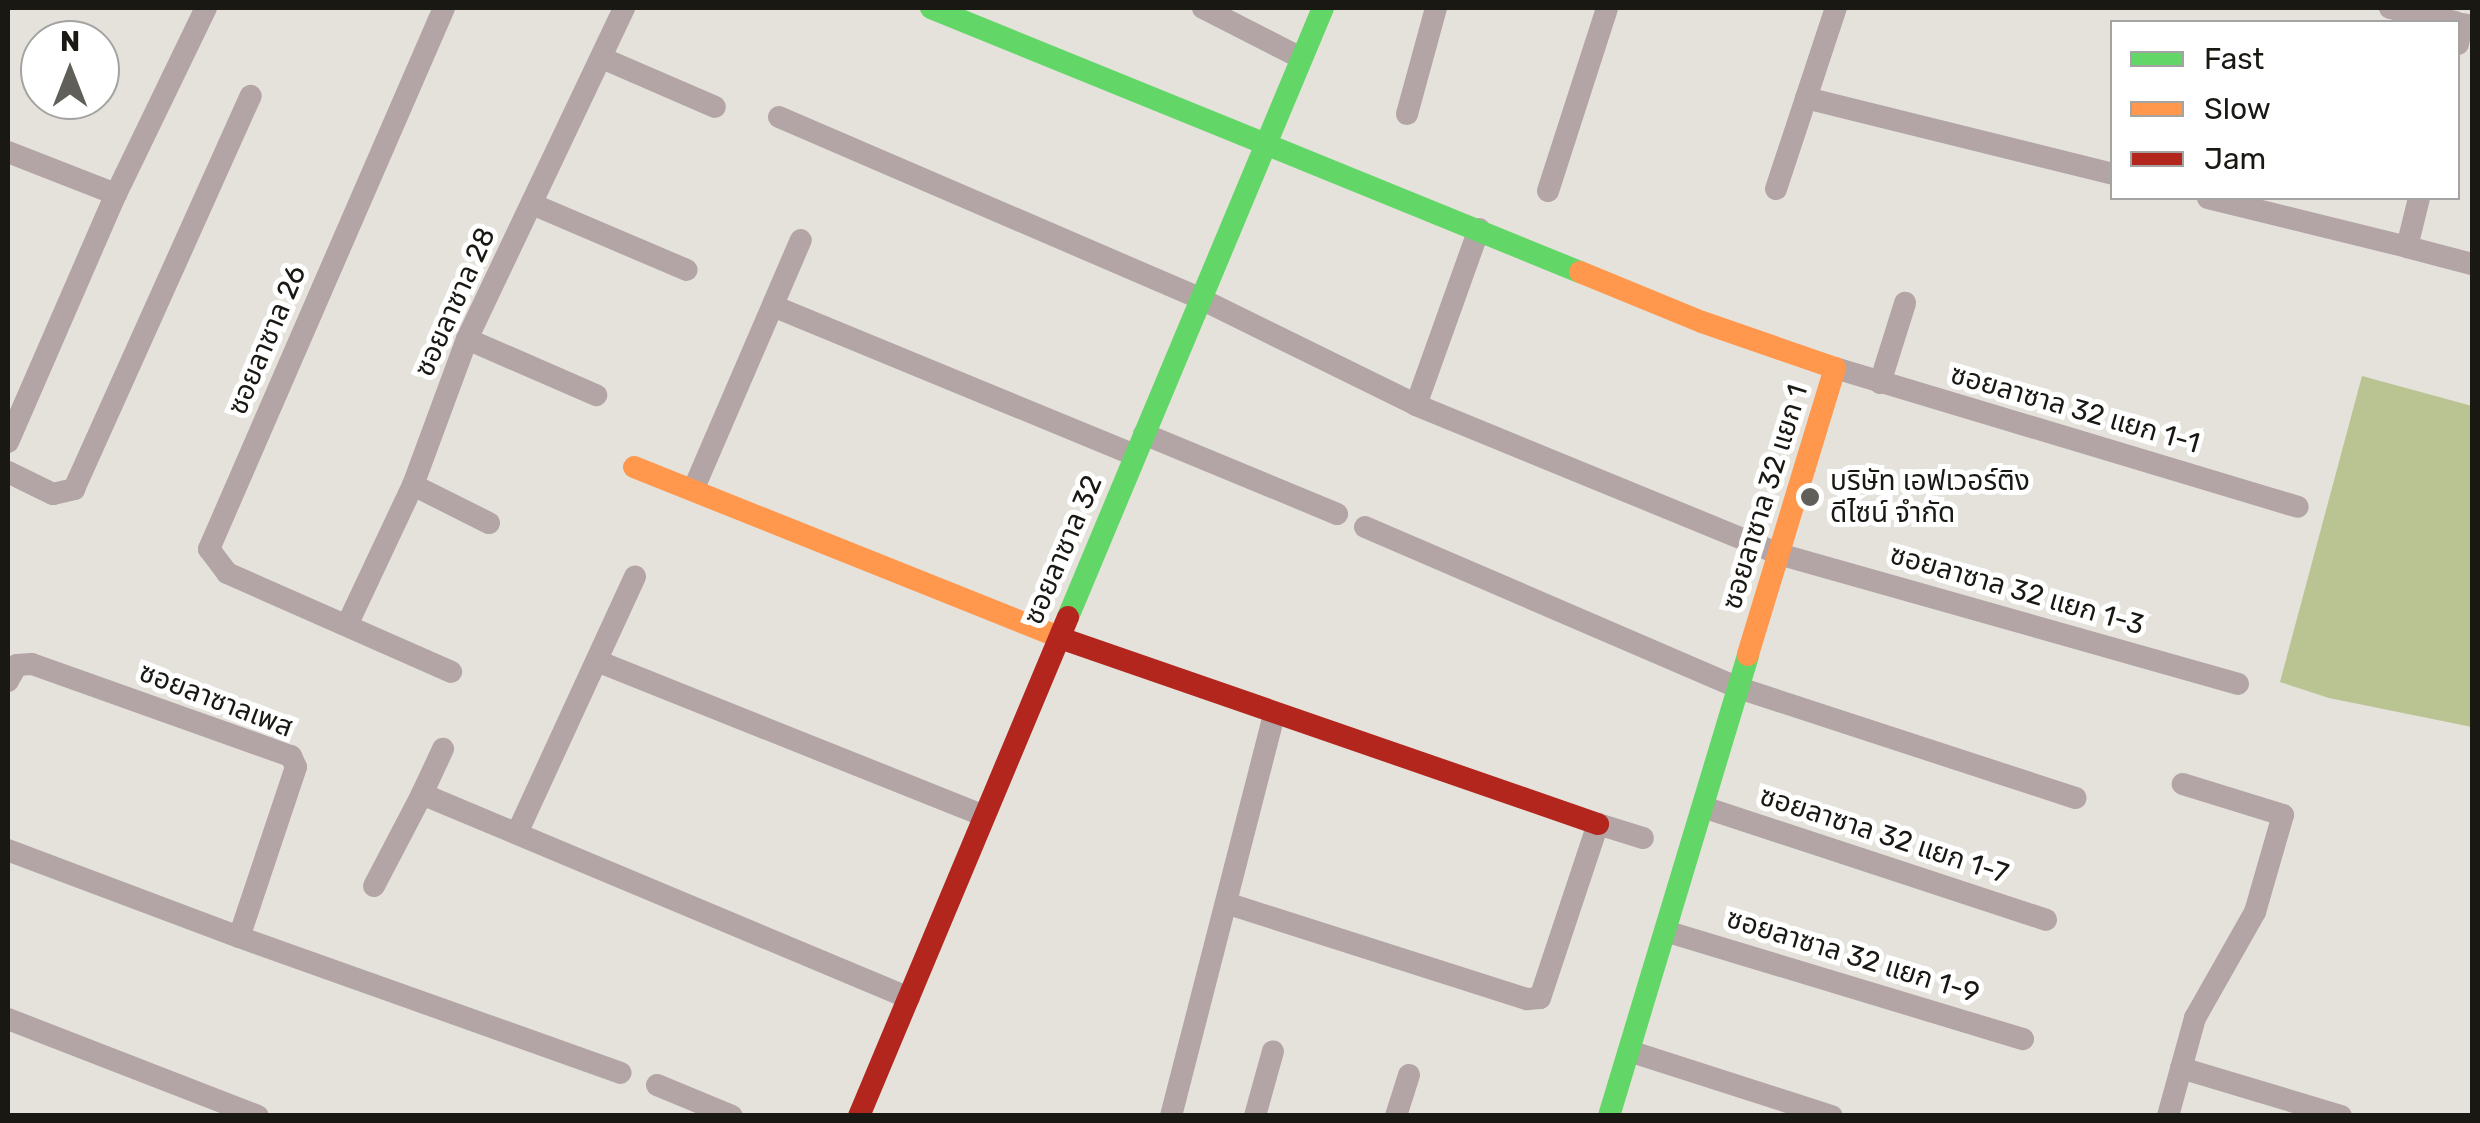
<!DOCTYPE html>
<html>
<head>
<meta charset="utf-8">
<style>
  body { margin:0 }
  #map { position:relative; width:2480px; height:1123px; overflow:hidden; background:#e4e2db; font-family:Rubik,"Noto Sans Thai",sans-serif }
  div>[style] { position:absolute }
  .forest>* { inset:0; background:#b9c492 }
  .street>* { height:22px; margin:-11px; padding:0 11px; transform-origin:11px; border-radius:11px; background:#b3a4a5 }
  .fast>* { height:22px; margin:-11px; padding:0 11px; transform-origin:11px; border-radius:11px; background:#63d668 }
  .slow>* { height:22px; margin:-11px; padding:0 11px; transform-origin:11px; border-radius:11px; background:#ff974d }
  .jam>* { height:22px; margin:-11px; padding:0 11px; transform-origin:11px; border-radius:11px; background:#b3261e }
  .dots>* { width:28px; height:28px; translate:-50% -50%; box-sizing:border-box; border:5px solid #fff; border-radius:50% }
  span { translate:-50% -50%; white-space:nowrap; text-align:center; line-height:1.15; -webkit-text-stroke:10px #fff; paint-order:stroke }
  .street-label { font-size:28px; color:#191813 }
  .poi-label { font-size:28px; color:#191813 }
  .left { translate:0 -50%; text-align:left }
  .frame { position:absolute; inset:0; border:10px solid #191813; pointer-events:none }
  .legend { position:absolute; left:2110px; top:20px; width:350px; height:180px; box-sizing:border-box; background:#fff; border:2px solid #a3a3a1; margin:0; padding:12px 18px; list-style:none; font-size:30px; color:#191813 }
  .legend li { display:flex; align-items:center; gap:20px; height:50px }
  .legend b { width:50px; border:2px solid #a3a3a1 }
  .north { position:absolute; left:20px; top:20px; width:100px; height:100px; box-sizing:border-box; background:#fff; border:2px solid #a3a3a1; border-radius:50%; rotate:0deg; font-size:28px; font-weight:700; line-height:40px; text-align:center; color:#191813 }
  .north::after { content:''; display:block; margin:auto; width:35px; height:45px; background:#605f59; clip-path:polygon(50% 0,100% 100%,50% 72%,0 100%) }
</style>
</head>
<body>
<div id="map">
  <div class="forest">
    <div style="clip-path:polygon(2362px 376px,2472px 406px,2472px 727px,2329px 698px,2280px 682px)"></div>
  </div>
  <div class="street">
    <div style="left:444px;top:8px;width:590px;rotate:113.48deg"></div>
    <div style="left:209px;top:549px;width:30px;rotate:53deg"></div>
    <div style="left:227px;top:573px;width:245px;rotate:23.8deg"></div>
    <div style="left:1203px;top:8px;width:110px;rotate:27deg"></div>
    <div style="left:2390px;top:8px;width:67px;rotate:12deg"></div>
    <div style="left:2458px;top:44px;width:20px;rotate:-79deg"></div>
    <div style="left:2462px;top:24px;width:10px;rotate:11deg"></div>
    <div style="left:602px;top:58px;width:123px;rotate:23.4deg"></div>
    <div style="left:1806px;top:98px;width:315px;rotate:13.9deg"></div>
    <div style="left:1407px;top:114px;width:110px;rotate:-74.7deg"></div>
    <div style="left:779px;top:117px;width:460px;rotate:23.3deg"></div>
    <div style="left:1201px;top:299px;width:240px;rotate:26.2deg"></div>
    <div style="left:1416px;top:405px;width:392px;rotate:22.3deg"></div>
    <div style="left:1779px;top:554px;width:477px;rotate:15.8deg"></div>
    <div style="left:8px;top:152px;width:116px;rotate:21.3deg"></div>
    <div style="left:1776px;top:189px;width:191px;rotate:-71.7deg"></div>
    <div style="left:1548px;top:191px;width:192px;rotate:-72.1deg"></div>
    <div style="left:2208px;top:198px;width:205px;rotate:13.8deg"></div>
    <div style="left:2407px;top:247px;width:50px;rotate:-76.2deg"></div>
    <div style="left:532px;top:204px;width:168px;rotate:23.1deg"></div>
    <div style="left:2407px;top:247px;width:67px;rotate:14.7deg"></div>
    <div style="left:773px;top:306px;width:391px;rotate:22.4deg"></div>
    <div style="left:467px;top:339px;width:141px;rotate:23.5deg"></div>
    <div style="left:1835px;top:368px;width:483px;rotate:16.7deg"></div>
    <div style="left:1880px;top:383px;width:84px;rotate:-72.6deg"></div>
    <div style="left:1416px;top:405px;width:187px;rotate:-70.3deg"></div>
    <div style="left:1144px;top:434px;width:209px;rotate:22.5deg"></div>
    <div style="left:8px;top:442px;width:270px;rotate:-66.5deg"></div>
    <div style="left:116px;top:194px;width:207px;rotate:-64.2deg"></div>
    <div style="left:8px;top:472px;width:50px;rotate:26.1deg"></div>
    <div style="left:53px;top:494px;width:22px;rotate:-13deg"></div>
    <div style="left:74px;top:489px;width:431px;rotate:-65.8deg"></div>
    <div style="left:413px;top:485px;width:85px;rotate:26.6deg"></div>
    <div style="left:694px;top:488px;width:270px;rotate:-66.7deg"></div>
    <div style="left:1365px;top:527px;width:407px;rotate:23.3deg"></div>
    <div style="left:1739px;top:688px;width:354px;rotate:18.1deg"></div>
    <div style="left:348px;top:623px;width:153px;rotate:-64.8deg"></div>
    <div style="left:413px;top:485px;width:156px;rotate:-69.7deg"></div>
    <div style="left:467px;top:339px;width:366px;rotate:-64.6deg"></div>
    <div style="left:597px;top:661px;width:417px;rotate:21.8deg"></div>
    <div style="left:8px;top:681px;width:18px;rotate:-61deg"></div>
    <div style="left:17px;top:665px;width:15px;rotate:-4deg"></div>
    <div style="left:32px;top:664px;width:275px;rotate:19.6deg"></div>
    <div style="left:291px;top:756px;width:12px;rotate:66deg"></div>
    <div style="left:296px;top:767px;width:179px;rotate:108.5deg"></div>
    <div style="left:239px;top:937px;width:247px;rotate:-159.4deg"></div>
    <div style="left:422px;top:794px;width:50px;rotate:-65deg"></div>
    <div style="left:1703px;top:807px;width:361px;rotate:18.2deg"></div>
    <div style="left:518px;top:831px;width:280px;rotate:-65.3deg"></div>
    <div style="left:374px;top:886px;width:104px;rotate:-62.4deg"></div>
    <div style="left:422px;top:794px;width:528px;rotate:22.73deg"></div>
    <div style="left:1229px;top:904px;width:313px;rotate:17.7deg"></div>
    <div style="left:1527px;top:999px;width:13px;rotate:-4deg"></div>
    <div style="left:1540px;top:998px;width:183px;rotate:-71.6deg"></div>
    <div style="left:1598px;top:824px;width:47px;rotate:17.3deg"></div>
    <div style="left:1665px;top:931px;width:374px;rotate:16.8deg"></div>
    <div style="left:239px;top:937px;width:405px;rotate:19.6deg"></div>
    <div style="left:8px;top:1019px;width:268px;rotate:21.2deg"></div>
    <div style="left:1629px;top:1051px;width:213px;rotate:17.8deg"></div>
    <div style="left:2181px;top:1068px;width:167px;rotate:16.7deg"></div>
    <div style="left:657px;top:1085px;width:81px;rotate:22.5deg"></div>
    <div style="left:1171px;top:1116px;width:413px;rotate:-75.6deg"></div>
    <div style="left:1255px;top:1116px;width:67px;rotate:-74.5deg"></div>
    <div style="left:1396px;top:1116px;width:43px;rotate:-72.4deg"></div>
    <div style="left:2168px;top:1116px;width:102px;rotate:-74.6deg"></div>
    <div style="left:2195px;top:1018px;width:122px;rotate:-60.5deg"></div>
    <div style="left:2255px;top:912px;width:101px;rotate:-73.9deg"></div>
    <div style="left:2283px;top:815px;width:105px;rotate:-162.8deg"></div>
  </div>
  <div class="fast">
    <div style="left:931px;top:8px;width:701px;rotate:22.14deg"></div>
    <div style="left:1068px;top:617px;width:660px;rotate:-67.28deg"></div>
    <div style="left:1609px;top:1116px;width:481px;rotate:-73.2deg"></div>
  </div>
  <div class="slow">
    <div style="left:1580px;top:272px;width:132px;rotate:22.3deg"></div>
    <div style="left:1702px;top:322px;width:141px;rotate:19.1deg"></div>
    <div style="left:1835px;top:368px;width:300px;rotate:106.9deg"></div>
    <div style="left:634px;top:467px;width:465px;rotate:21.8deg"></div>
  </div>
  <div class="jam">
    <div style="left:1066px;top:640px;width:563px;rotate:19.08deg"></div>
    <div style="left:859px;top:1116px;width:541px;rotate:-67.27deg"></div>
  </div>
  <div class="dots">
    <div style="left:1810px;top:497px;background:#605f59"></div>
  </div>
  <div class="street-label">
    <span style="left:455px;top:302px;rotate:-66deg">ซอยลาซาล 28</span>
    <span style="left:267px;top:340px;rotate:-67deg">ซอยลาซาล 26</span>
    <span style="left:2075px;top:409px;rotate:16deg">ซอยลาซาล 32 แยก 1-1</span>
    <span style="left:1765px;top:497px;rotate:-73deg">ซอยลาซาล 32 แยก 1</span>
    <span style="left:1063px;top:550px;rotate:-67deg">ซอยลาซาล 32</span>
    <span style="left:2017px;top:590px;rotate:16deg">ซอยลาซาล 32 แยก 1-3</span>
    <span style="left:216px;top:700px;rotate:21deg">ซอยลาซาลเพส</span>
    <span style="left:1884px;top:835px;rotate:18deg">ซอยลาซาล 32 แยก 1-7</span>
    <span style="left:1853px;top:956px;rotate:17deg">ซอยลาซาล 32 แยก 1-9</span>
  </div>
  <div class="poi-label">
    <span class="left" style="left:1830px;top:497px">บริษัท เอฟเวอร์ติง<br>ดีไซน์ จำกัด</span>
  </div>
  <div class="frame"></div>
  <ul class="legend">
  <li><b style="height:12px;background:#63d668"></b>Fast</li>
  <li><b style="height:12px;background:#ff974d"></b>Slow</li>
  <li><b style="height:12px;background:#b3261e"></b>Jam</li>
  </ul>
  <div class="north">N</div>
</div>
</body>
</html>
